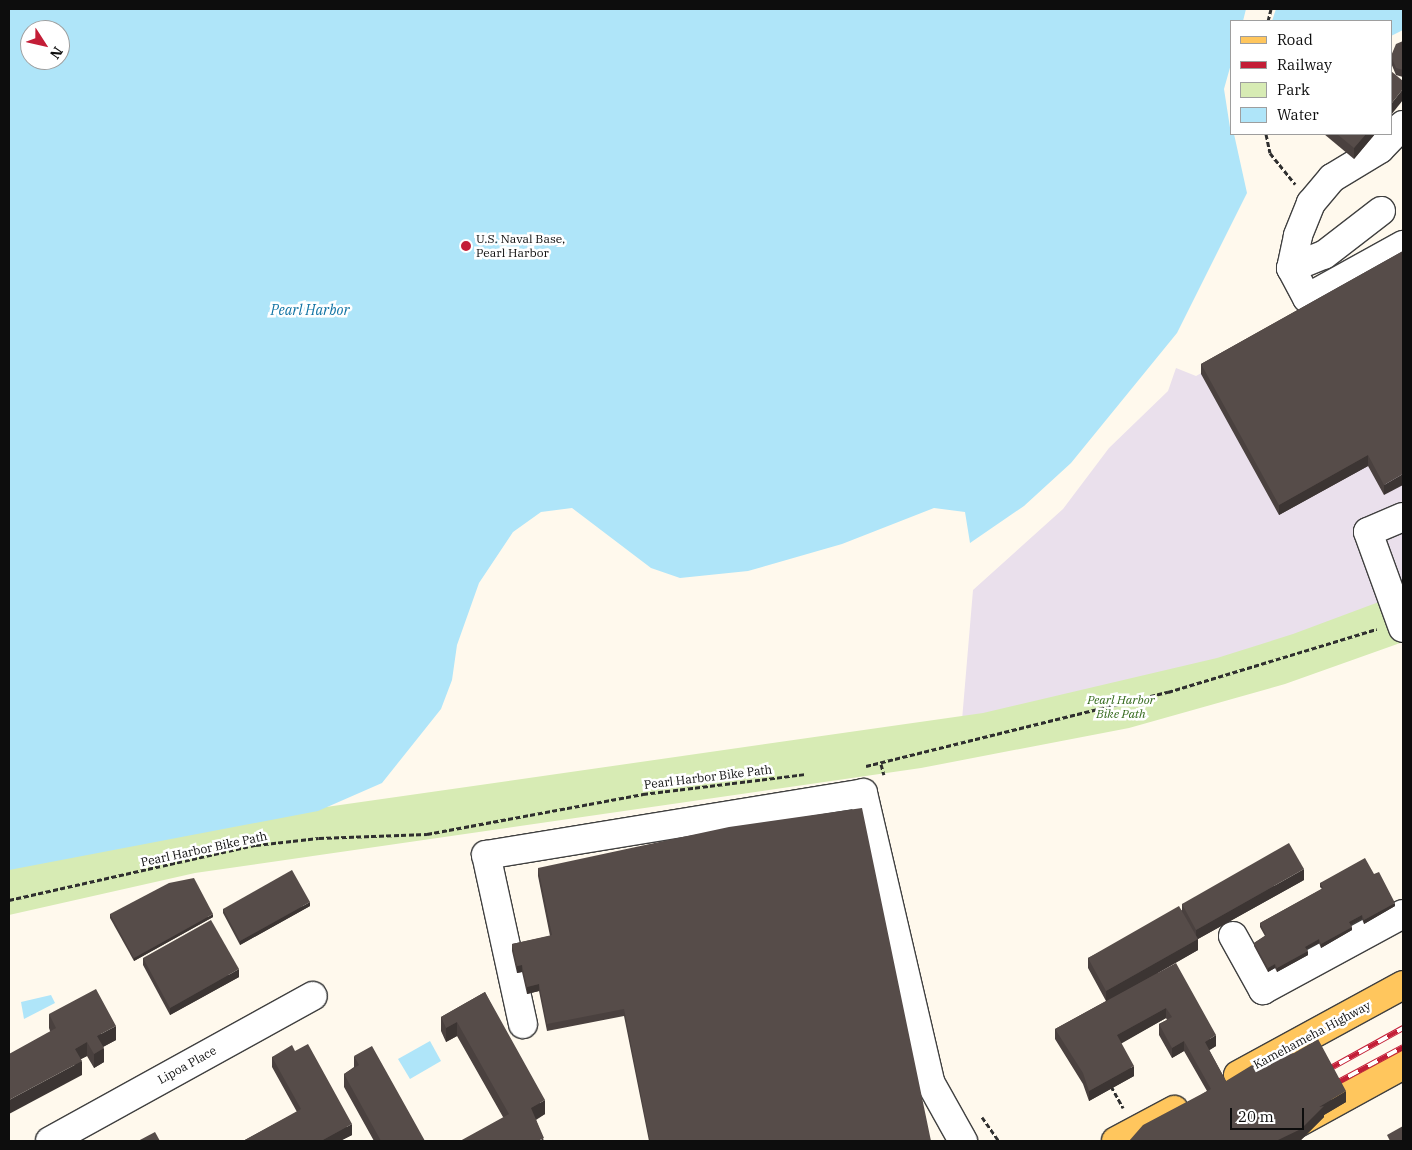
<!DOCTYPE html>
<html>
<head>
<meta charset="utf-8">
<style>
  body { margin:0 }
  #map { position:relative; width:1412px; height:1150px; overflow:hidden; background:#fff9ed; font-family:"IBM Plex Serif",serif }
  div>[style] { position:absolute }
  .industrial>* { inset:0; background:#eae0ec }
  .green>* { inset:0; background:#d7ebb4 }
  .water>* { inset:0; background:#afe5f9 }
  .path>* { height:3px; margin-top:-1.5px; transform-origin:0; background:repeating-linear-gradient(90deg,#2f2f2f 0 5px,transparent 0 7.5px) }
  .roads { filter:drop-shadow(1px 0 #404040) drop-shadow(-1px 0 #404040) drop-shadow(0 1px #404040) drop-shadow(0 -1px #404040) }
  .minor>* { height:28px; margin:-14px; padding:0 14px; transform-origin:14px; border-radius:14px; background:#fff }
  .major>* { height:28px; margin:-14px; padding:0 14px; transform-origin:14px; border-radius:14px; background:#ffc65d }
  .rail>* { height:5.5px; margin-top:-2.75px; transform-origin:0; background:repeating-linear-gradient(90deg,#fff 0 11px,#c31e37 0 22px); box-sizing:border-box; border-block:1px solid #c31e37 }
  .wall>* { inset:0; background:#4a413f }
  .shaded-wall>* { inset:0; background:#3c3533 }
  .building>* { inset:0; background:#564c49 }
  .dots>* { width:14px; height:14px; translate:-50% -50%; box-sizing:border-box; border:2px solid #fff; border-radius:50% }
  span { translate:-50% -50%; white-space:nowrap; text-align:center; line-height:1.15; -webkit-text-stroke:5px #fff; paint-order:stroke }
  .poi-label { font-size:12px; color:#0d0d0d }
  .left { translate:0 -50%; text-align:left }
  .park-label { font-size:12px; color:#32681a; font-style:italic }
  .street-label { font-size:12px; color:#0d0d0d }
  .water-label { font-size:14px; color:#1073a4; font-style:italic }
  .frame { position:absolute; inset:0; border:10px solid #0d0d0d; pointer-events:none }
  .legend { position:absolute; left:1230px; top:20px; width:162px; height:115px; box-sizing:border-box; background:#fff; border:1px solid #9e9e9e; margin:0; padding:6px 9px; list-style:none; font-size:15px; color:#0d0d0d }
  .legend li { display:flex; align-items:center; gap:10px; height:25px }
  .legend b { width:25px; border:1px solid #9e9e9e }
  .north { position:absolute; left:20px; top:20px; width:50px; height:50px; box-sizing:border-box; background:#fff; border:1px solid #9e9e9e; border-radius:50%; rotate:125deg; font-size:14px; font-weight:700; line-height:20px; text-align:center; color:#0d0d0d }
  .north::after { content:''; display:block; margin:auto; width:18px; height:22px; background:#c31e37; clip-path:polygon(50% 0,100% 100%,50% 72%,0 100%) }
  .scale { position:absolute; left:1230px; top:1108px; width:74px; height:22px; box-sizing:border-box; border:2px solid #0d0d0d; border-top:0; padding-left:6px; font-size:15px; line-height:18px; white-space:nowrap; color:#0d0d0d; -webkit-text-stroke:4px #fff; paint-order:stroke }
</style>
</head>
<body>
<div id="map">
  <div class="industrial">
    <div style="clip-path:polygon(1403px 261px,1403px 599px,1209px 666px,962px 720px,973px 590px,1063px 509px,1109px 448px,1168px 391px,1176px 368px,1196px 376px)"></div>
  </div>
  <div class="green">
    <div style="clip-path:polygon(1403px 593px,1403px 642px,1285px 684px,1129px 728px,921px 768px,195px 873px,9px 915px,9px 868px,256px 817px,983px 713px,1217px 658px,1293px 634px)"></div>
  </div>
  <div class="water">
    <div style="clip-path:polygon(evenodd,9px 9px,1246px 9px,1243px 21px,1231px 21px,1231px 64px,1224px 89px,1231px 134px,1234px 134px,1247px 193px,1177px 333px,1071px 463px,1024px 506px,970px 543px,965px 512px,934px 508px,842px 544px,748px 571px,680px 578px,651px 568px,572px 508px,541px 512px,513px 532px,479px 583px,457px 645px,452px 680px,441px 709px,382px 783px,318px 811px,9px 870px,9px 9px,30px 30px,60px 30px,60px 60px,30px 60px,30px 30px)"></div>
    <div style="clip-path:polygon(1276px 9px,1403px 9px,1403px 30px,1391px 36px,1391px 21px,1272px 21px)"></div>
    <div style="clip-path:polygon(51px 995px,55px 1003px,24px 1019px,21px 1002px)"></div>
    <div style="clip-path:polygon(430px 1041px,441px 1061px,410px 1079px,398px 1059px)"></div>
  </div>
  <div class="path">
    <div style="left:1268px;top:21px;width:12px;rotate:-76deg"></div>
    <div style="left:1266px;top:134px;width:19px;rotate:78deg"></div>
    <div style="left:1270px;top:153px;width:40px;rotate:51deg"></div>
    <div style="left:881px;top:764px;width:11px;rotate:75deg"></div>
    <div style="left:866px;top:766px;width:311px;rotate:-13.8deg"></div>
    <div style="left:1168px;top:692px;width:218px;rotate:-16.8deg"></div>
    <div style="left:9px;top:900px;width:253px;rotate:-12.6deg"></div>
    <div style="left:256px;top:845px;width:63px;rotate:-6.3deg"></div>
    <div style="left:319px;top:838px;width:108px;rotate:-2.1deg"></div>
    <div style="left:427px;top:834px;width:220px;rotate:-10.5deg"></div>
    <div style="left:643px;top:794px;width:163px;rotate:-7deg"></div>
    <div style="left:1111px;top:1086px;width:25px;rotate:61deg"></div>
    <div style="left:982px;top:1117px;width:29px;rotate:55deg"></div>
  </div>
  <div class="roads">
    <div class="minor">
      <div style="left:1403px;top:125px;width:33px;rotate:134deg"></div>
      <div style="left:1380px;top:149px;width:56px;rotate:148.9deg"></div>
      <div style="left:1332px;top:178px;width:33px;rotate:130deg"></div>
      <div style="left:1311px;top:203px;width:35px;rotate:112deg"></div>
      <div style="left:1298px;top:236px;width:33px;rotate:102deg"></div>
      <div style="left:1291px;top:268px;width:34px;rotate:62deg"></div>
      <div style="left:1307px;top:298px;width:110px;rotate:-28.9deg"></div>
      <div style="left:1291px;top:268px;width:35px;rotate:-22deg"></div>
      <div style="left:1324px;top:255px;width:72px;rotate:-37.7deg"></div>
      <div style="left:1403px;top:517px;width:38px;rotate:157deg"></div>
      <div style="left:1368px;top:532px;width:102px;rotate:70deg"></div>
      <div style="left:1233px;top:936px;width:62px;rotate:60.9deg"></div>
      <div style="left:1263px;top:990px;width:159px;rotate:-28.5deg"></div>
      <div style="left:523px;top:1024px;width:173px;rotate:-102.3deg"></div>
      <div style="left:486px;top:855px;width:382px;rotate:-9.3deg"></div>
      <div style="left:863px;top:793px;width:297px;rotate:76.9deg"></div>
      <div style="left:930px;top:1082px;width:68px;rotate:60.8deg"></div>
      <div style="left:50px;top:1141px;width:300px;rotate:-28.9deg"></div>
    </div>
    <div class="major">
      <div style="left:1238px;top:1075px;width:188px;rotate:-28.6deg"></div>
      <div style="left:1116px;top:1141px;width:66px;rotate:-28.1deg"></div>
      <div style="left:1265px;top:1141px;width:158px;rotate:-28.8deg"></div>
    </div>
  </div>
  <div class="rail">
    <div style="left:1320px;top:1074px;width:95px;rotate:-29deg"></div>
    <div style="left:1329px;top:1087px;width:84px;rotate:-28.4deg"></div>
  </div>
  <div class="wall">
    <div style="clip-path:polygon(1403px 41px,1403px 77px,1396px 75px,1391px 63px,1391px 56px)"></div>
    <div style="clip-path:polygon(1324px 134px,1375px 134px,1354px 159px)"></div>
    <div style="clip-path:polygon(1403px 251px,1384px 495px,1368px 466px,1279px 515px,1201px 374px,1201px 364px)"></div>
    <div style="clip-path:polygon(538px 868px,931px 1141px,649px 1141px,624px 1016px,547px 1031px,539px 991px,527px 994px,522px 972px,517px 973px,512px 951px,512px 944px,550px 936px,538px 876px)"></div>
    <div style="clip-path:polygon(1374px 874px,1395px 906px,1364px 924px,1362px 919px,1351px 925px,1352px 930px,1321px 948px,1319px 943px,1307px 949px,1308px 955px,1277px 972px,1275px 968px,1268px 972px,1254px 946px,1254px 943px,1265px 936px,1260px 927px,1260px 923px,1322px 889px,1320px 887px,1320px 883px)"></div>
    <div style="clip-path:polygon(1304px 880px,1198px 939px,1198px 950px,1158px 973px,1216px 1046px,1209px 1050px,1226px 1081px,1346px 1102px,1324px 1115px,1324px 1117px,1301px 1140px,1298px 1141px,1129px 1141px,1207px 1091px,1184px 1051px,1172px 1058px,1159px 1035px,1159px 1024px,1167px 1020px,1166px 1018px,1121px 1043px,1134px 1076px,1089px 1101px,1083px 1084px,1055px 1039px,1055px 1029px,1106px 1001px,1088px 968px,1088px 958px,1182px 910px,1182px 904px)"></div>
    <div style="clip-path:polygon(310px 906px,240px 945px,223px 913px,223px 909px)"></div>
    <div style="clip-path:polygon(110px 914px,213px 917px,134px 961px,110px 918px)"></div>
    <div style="clip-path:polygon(143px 958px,239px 977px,170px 1015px,143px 965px)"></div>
    <div style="clip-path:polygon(485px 992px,545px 1114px,536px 1120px,544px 1141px,503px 1117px,457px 1036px,446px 1042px,441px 1031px,441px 1017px)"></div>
    <div style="clip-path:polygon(49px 1014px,116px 1040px,103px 1047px,104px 1062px,94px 1068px,87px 1056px,81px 1059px,82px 1075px,50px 1031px,49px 1028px)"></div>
    <div style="clip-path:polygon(295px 1051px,352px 1135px,340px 1141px,243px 1141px,297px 1112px,272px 1067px,272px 1057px)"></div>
    <div style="clip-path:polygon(354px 1056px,425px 1141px,374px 1141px,344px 1087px,344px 1074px,354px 1067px)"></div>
  </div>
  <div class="shaded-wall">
    <div style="clip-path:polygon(1403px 89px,1403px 100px,1391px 115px,1391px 104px)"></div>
    <div style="clip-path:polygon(1366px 134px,1375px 134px,1354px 159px,1354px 148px)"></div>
    <div style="clip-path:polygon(1368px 455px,1368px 466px,1279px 515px,1279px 505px)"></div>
    <div style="clip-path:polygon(1403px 474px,1403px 485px,1384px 495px,1384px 485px)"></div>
    <div style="clip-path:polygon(1304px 869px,1304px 880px,1196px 940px,1196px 930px)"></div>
    <div style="clip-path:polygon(310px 902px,310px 906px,240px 945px,240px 941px)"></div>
    <div style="clip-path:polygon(1395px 903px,1395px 906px,1364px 924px,1364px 920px)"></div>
    <div style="clip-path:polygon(213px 914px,213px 917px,134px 961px,134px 958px)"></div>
    <div style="clip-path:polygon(1362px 915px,1362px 919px,1349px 926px,1349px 922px)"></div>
    <div style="clip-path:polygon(1352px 927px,1352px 930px,1321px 948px,1321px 944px)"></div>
    <div style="clip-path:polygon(1198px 939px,1198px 950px,1106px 1002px,1106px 991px)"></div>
    <div style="clip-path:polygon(1319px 939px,1319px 943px,1305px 950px,1305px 947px)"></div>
    <div style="clip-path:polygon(1308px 951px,1308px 955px,1277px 972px,1277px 968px)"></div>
    <div style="clip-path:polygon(1275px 964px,1275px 968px,1268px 972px,1268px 968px)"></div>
    <div style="clip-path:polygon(522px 965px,522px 972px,517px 973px,517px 966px)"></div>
    <div style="clip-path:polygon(239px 969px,239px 977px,170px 1015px,170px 1008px)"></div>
    <div style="clip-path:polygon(539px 984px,539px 991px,527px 994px,527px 987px)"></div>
    <div style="clip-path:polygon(1166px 1008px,1166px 1018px,1117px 1046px,1117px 1035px)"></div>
    <div style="clip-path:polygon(457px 1022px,457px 1036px,446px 1042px,446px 1028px)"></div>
    <div style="clip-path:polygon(116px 1026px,116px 1040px,97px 1050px,97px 1036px)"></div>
    <div style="clip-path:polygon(1216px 1035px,1216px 1046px,1205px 1053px,1205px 1042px)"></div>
    <div style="clip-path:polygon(1184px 1041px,1184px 1051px,1172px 1058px,1172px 1048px)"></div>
    <div style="clip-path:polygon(87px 1042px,87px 1056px,75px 1062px,75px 1049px)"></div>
    <div style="clip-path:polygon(104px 1048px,104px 1062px,94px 1068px,94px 1054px)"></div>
    <div style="clip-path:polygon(82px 1061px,82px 1075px,9px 1114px,9px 1100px)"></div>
    <div style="clip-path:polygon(1134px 1066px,1134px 1076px,1089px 1101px,1089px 1091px)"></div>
    <div style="clip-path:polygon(1346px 1091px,1346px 1102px,1324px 1115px,1324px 1117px,1301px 1140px,1298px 1141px,1276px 1141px,1319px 1107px)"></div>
    <div style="clip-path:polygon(545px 1100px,545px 1114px,531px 1122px,531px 1108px)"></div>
    <div style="clip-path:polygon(352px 1124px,352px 1135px,340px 1141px,321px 1141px)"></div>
  </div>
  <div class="building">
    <div style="clip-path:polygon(1403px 41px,1403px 70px,1396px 68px,1391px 56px,1396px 44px)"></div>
    <div style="clip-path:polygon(1391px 71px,1403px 81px,1403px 89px,1391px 104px)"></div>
    <div style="clip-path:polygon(1337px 134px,1366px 134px,1354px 148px)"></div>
    <div style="clip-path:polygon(1403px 251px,1403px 474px,1384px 485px,1368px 455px,1279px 505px,1201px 364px)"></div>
    <div style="clip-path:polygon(862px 808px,931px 1141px,650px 1141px,624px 1009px,547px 1024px,539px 984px,527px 987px,522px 965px,517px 966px,512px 944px,552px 935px,538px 868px,729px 827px)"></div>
    <div style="clip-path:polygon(1289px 843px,1304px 869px,1196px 930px,1182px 904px)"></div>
    <div style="clip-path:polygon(1365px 858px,1374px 874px,1379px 872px,1395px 903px,1364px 920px,1362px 915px,1349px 922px,1352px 927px,1321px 944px,1319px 939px,1305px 947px,1308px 951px,1277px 968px,1275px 964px,1268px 968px,1254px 943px,1266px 935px,1260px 923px,1323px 888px,1320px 883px)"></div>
    <div style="clip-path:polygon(292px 870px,310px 902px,240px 941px,223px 909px)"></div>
    <div style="clip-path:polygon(194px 878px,213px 914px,134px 958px,110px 914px,169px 883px)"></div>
    <div style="clip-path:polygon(1179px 906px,1198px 939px,1106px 991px,1088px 958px)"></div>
    <div style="clip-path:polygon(211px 920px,239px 969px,170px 1008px,143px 958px)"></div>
    <div style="clip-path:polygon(1176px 963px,1216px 1035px,1205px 1042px,1226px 1081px,1262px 1059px,1294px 1053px,1318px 1039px,1346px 1091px,1319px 1107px,1324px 1106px,1301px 1129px,1276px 1141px,1129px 1141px,1143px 1125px,1211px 1089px,1184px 1041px,1172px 1048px,1159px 1024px,1172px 1017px,1166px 1008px,1117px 1035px,1134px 1066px,1089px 1091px,1083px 1073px,1055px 1029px)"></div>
    <div style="clip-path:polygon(96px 989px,116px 1026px,97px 1036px,104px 1048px,94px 1054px,87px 1042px,75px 1049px,82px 1061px,9px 1100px,9px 1054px,56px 1028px,49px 1014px)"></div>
    <div style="clip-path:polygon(485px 992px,545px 1100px,531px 1108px,544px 1138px,538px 1141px,460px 1141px,509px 1114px,457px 1022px,446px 1028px,441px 1017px)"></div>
    <div style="clip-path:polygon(308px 1044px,352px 1124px,321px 1141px,243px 1141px,301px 1109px,272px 1057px,292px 1045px,295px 1051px)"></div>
    <div style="clip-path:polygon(372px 1046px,425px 1141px,381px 1141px,344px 1074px,359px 1065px,354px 1056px)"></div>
    <div style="clip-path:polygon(1403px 1126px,1403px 1141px,1390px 1141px,1387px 1135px)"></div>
    <div style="clip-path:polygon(155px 1132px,160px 1141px,138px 1141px)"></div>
  </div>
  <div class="dots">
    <div style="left:466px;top:246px;background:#c31e37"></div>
  </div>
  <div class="poi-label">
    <span class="left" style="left:476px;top:246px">U.S. Naval Base,<br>Pearl Harbor</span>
  </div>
  <div class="park-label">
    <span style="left:1121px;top:707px">Pearl Harbor<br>Bike Path</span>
  </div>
  <div class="street-label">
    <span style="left:708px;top:777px;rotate:-7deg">Pearl Harbor Bike Path</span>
    <span style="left:204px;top:849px;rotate:-12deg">Pearl Harbor Bike Path</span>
    <span style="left:1312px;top:1035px;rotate:-28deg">Kamehameha Highway</span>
    <span style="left:187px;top:1065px;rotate:-29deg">Lipoa Place</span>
  </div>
  <div class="water-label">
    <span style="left:310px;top:310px">Pearl Harbor</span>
  </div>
  <div class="frame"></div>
  <ul class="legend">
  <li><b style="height:6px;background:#ffc65d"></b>Road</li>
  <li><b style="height:6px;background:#c31e37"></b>Railway</li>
  <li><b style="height:14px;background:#d7ebb4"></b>Park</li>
  <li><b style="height:14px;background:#afe5f9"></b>Water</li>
  </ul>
  <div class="north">N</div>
  <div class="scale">20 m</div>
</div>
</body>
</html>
